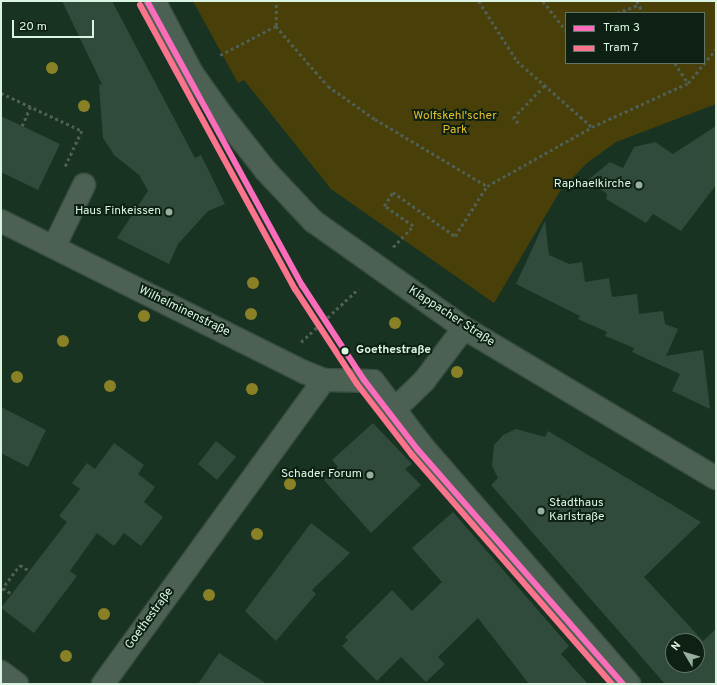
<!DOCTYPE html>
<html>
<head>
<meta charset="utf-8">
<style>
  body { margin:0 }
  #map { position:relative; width:717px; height:685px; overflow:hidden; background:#193323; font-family:Overpass,sans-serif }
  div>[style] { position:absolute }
  .green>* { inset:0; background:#494009 }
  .building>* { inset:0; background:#304b3b }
  .path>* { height:2.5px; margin-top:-1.25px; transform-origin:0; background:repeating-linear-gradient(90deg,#4f5f54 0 3px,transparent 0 6px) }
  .roads { filter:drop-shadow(1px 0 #394e41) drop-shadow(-1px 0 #394e41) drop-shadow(0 1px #394e41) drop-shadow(0 -1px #394e41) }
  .minor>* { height:22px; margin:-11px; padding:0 11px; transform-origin:11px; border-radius:11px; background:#4d6054 }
  .tram-1>* { height:6px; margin:-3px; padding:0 3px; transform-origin:3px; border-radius:3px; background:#fb6dba }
  .tram-2>* { height:6px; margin:-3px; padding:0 3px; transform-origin:3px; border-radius:3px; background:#fc738d }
  .trees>* { width:12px; height:12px; margin:-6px; border-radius:50%; background:#8a8026 }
  .dots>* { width:11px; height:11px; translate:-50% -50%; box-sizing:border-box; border:2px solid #0d2013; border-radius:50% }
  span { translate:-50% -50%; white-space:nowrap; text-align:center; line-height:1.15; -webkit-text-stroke:4px #0d2013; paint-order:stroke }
  .park-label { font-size:12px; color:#e6bf28 }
  .poi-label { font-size:12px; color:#dbf4e1 }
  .right { translate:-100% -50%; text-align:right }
  .left { translate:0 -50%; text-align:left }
  .street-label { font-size:12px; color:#dbf4e1 }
  .stop-label { font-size:12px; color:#dbf4e1; font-weight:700 }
  .frame { position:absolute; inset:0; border:2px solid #dbf4e1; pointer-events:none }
  .legend { position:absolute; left:565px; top:12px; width:140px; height:52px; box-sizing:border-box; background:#0d2013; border:1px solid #5f7565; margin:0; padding:5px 7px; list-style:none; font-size:12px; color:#dbf4e1 }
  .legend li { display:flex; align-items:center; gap:8px; height:20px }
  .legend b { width:20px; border:1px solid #5f7565 }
  .north { position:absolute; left:665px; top:633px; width:40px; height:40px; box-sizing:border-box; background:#0d2013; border:1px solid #5f7565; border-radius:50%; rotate:308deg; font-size:11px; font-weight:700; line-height:16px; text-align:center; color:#dbf4e1 }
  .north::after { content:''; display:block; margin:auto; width:14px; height:18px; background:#97b09e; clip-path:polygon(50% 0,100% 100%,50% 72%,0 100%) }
  .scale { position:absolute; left:12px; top:20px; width:82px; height:18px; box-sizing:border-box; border:2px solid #dbf4e1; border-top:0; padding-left:5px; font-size:12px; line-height:14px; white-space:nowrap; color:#dbf4e1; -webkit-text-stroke:3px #0d2013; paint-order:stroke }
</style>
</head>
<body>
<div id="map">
  <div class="green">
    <div style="clip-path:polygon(evenodd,193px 1px,716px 1px,716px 104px,616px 142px,587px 163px,560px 191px,494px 303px,331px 189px,244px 80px,238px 83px,193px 1px,566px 13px,704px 13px,704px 63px,566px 63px,566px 13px)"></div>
  </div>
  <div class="building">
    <div style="clip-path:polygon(62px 1px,112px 1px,195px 158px,201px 155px,225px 204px,208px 211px,178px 244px,169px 264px,117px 238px,148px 191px,139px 175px,114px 155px,103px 138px,99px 85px,102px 84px)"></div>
    <div style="clip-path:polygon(1px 116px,60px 144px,38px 190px,1px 172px)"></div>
    <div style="clip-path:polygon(716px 126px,716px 185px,681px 231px,653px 214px,646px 223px,606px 199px,607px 194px,588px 180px,610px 162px,623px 168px,634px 147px,655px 142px,673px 154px)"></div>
    <div style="clip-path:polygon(545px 221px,549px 255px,569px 264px,582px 262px,585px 282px,609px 278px,612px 297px,637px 294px,639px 314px,663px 311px,665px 324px,678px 329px,666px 356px,703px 350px,710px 409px,672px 391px,680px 374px,632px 352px,634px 348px,605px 336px,607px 332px,578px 319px,580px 316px,516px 284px)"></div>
    <div style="clip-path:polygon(1px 407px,46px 430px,28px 467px,1px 453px)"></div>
    <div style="clip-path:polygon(373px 423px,412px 464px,405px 469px,421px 485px,371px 533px,324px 480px,338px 467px,332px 460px)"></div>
    <div style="clip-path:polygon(evenodd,516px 429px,545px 437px,548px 431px,701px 522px,644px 577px,703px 641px,716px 629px,716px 684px,665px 684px,491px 485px,498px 478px,492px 466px,494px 445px,503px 435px,516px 429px,673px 641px,697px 641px,697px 665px,673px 665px,673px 641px)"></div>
    <div style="clip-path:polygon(216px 441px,236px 457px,217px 480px,198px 464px)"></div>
    <div style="clip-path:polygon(114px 443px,144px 465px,138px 474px,155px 487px,144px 502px,163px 517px,141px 546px,124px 533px,114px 546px,97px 533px,70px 571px,77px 576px,34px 633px,1px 608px,67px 522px,59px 516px,80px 489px,72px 483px,87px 463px,95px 469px)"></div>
    <div style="clip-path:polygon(453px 512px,569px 646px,561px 654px,588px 684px,529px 684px,478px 618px,438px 657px,445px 664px,426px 682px,401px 657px,377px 681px,342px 646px,348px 640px,345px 637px,392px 590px,412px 611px,442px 582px,412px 548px)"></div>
    <div style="clip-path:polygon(311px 523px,350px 553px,312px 590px,316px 594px,276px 641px,245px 611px)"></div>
    <div style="clip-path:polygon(219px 653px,267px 684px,198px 684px)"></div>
  </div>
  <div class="path">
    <div style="left:479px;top:1px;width:71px;rotate:57.7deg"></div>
    <div style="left:517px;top:61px;width:100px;rotate:41.3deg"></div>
    <div style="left:543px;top:1px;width:37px;rotate:52deg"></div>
    <div style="left:637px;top:1px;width:13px;rotate:63deg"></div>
    <div style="left:617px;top:13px;width:22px;rotate:-21deg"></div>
    <div style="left:276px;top:26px;width:25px;rotate:-90deg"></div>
    <div style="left:220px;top:55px;width:63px;rotate:-27.4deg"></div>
    <div style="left:276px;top:26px;width:79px;rotate:49.1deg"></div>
    <div style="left:328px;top:86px;width:57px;rotate:35.1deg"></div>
    <div style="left:375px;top:119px;width:131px;rotate:30.9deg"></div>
    <div style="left:487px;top:186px;width:120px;rotate:-29.3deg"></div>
    <div style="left:592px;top:127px;width:106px;rotate:-24.6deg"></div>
    <div style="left:688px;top:83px;width:44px;rotate:-50.5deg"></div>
    <div style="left:675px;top:63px;width:24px;rotate:57deg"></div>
    <div style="left:1px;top:93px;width:89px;rotate:25.1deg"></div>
    <div style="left:82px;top:131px;width:40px;rotate:115deg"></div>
    <div style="left:518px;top:123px;width:7px;rotate:-135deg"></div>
    <div style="left:513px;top:118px;width:46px;rotate:-45.9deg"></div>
    <div style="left:22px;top:126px;width:21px;rotate:-67deg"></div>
    <div style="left:393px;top:247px;width:29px;rotate:-46deg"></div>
    <div style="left:413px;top:226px;width:35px;rotate:-145deg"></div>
    <div style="left:384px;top:206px;width:17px;rotate:-57deg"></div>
    <div style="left:393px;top:192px;width:76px;rotate:35.4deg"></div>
    <div style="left:455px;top:236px;width:59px;rotate:-57.4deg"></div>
    <div style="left:301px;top:342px;width:78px;rotate:-42.9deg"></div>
    <div style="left:3px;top:588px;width:11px;rotate:34deg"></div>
    <div style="left:1px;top:590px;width:31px;rotate:-53deg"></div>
    <div style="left:20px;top:565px;width:12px;rotate:31deg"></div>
  </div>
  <div class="roads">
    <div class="minor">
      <div style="left:154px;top:1px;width:81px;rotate:62.2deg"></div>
      <div style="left:192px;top:73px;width:50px;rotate:54.7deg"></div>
      <div style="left:221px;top:114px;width:73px;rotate:51.7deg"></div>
      <div style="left:266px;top:171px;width:69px;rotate:46.8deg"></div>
      <div style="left:313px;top:221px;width:185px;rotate:35.3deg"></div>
      <div style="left:464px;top:328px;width:293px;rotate:30.8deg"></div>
      <div style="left:1px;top:221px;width:339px;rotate:26.5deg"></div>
      <div style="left:304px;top:372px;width:22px;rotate:22deg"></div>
      <div style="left:324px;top:380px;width:49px;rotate:1.2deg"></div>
      <div style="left:373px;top:381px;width:83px;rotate:52.9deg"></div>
      <div style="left:423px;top:447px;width:314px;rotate:49deg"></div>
      <div style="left:54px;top:247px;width:69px;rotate:-64.2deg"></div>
      <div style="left:395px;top:409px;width:40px;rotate:-44deg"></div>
      <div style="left:424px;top:381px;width:66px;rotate:-53deg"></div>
      <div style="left:1px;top:672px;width:20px;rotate:37deg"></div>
      <div style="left:103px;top:684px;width:376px;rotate:-54deg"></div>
    </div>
  </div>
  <div class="tram-1">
    <div style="left:147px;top:1px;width:324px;rotate:61.4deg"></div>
    <div style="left:302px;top:285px;width:113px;rotate:56.9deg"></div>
    <div style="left:364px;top:380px;width:88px;rotate:52.4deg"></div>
    <div style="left:418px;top:450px;width:311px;rotate:48.8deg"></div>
  </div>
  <div class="tram-2">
    <div style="left:140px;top:5px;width:324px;rotate:61.4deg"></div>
    <div style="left:295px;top:289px;width:113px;rotate:56.9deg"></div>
    <div style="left:357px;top:384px;width:90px;rotate:52.2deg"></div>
    <div style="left:412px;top:455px;width:304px;rotate:48.9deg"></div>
  </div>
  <div class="trees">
    <div style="left:52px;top:68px"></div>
    <div style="left:84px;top:106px"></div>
    <div style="left:253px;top:283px"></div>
    <div style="left:251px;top:314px"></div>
    <div style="left:144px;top:316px"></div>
    <div style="left:395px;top:323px"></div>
    <div style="left:63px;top:341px"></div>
    <div style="left:457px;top:372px"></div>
    <div style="left:17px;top:377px"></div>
    <div style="left:110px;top:386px"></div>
    <div style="left:252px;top:389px"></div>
    <div style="left:290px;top:484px"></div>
    <div style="left:257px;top:534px"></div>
    <div style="left:209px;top:595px"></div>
    <div style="left:104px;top:614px"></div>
    <div style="left:66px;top:656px"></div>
  </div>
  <div class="dots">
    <div style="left:639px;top:185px;background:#97b09e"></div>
    <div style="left:169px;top:212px;background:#97b09e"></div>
    <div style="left:345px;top:351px;background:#dbf4e1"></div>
    <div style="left:370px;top:475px;background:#97b09e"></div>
    <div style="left:541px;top:511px;background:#97b09e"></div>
  </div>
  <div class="park-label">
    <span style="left:455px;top:124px">Wolfskehl'scher<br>Park</span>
  </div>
  <div class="poi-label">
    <span class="right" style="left:631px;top:185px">Raphaelkirche</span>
    <span class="right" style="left:161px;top:212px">Haus Finkeissen</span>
    <span class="right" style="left:362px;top:475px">Schader Forum</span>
    <span class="left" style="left:549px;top:511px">Stadthaus<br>Karlstraße</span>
  </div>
  <div class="street-label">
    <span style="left:184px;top:312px;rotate:26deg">Wilhelminenstraße</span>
    <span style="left:451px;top:317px;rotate:33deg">Klappacher Straße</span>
    <span style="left:150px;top:619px;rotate:-54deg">Goethestraße</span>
  </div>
  <div class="stop-label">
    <span class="left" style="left:356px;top:351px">Goethestraße</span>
  </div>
  <div class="frame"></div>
  <ul class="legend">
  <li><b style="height:5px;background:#fb6dba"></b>Tram 3</li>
  <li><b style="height:5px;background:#fc738d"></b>Tram 7</li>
  </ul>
  <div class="north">N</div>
  <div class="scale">20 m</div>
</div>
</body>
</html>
